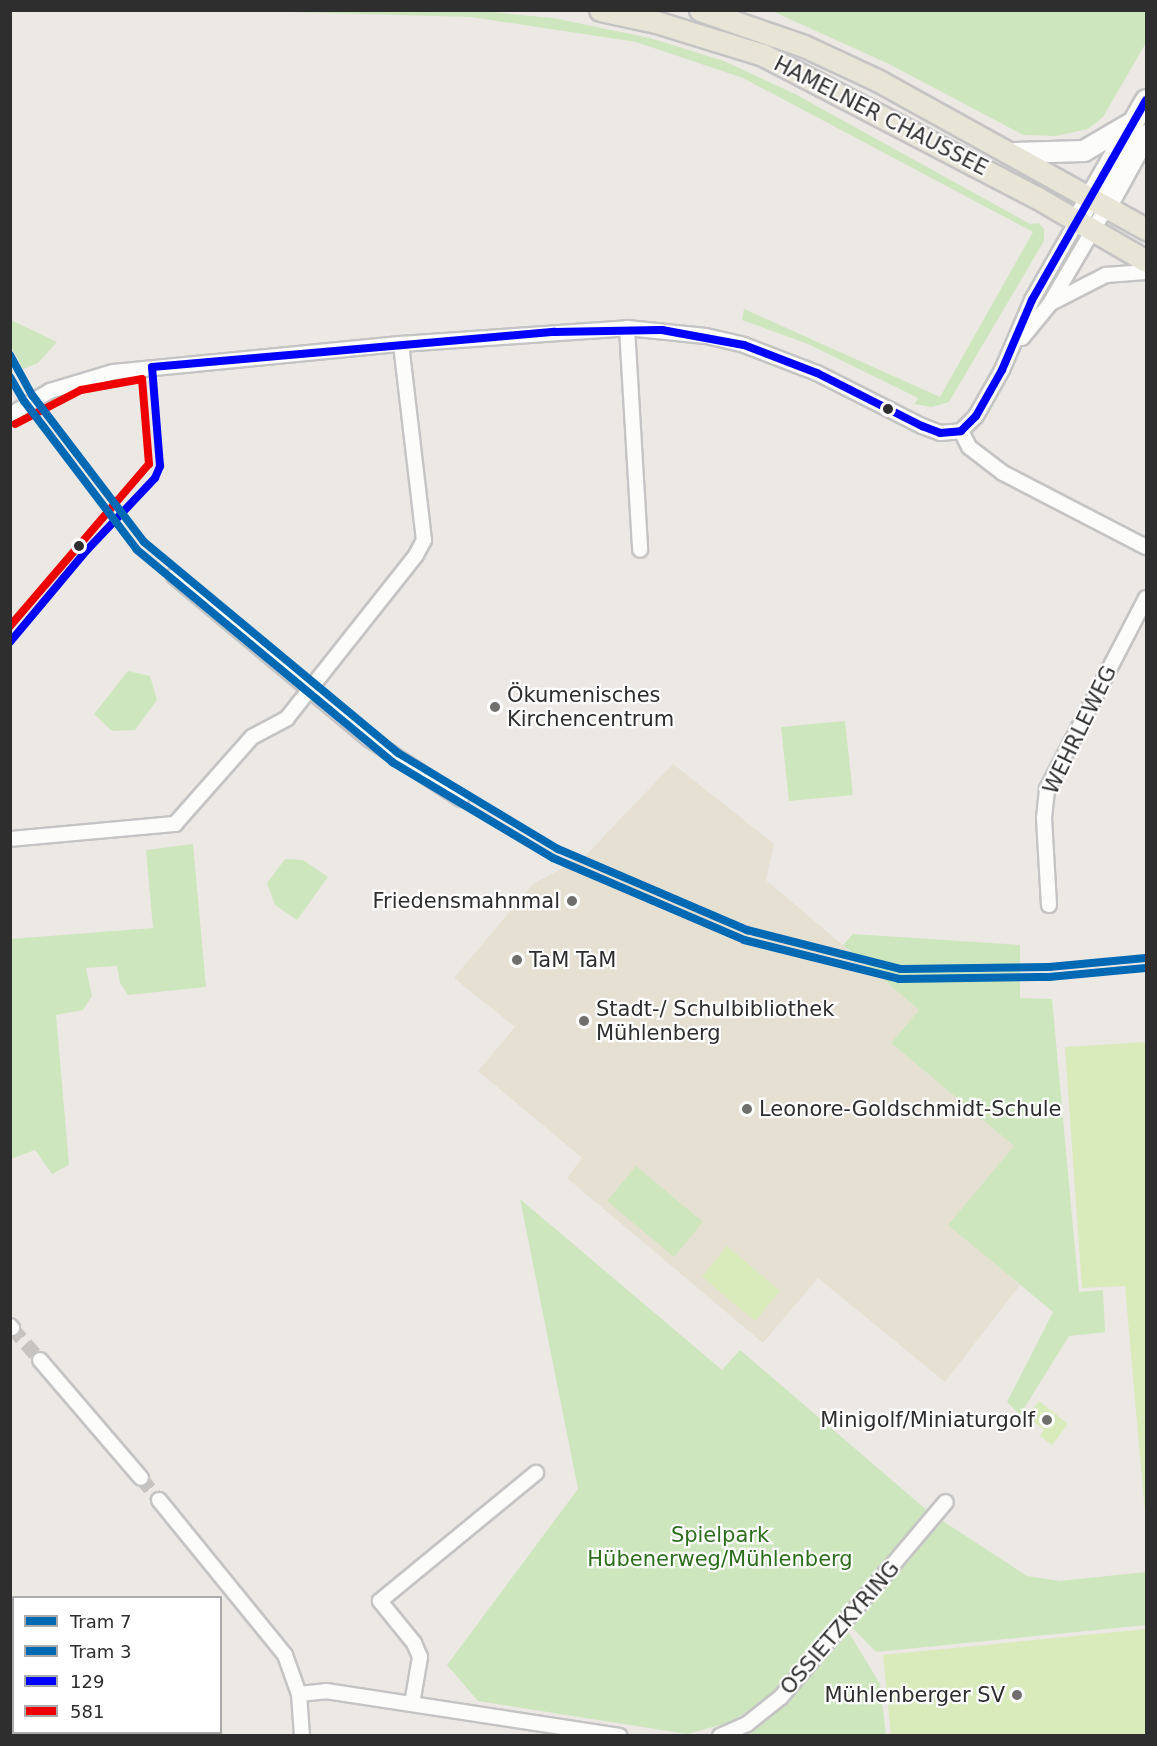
<!DOCTYPE html>
<html>
<head>
<meta charset="utf-8">
<style>
  body { margin:0 }
  #map { position:relative; width:1157px; height:1746px; overflow:hidden; background:#ece8e4; font-family:"DejaVu Sans",sans-serif }
  div>[style] { position:absolute }
  .education>* { inset:0; background:#e6e0d3 }
  .green>* { inset:0; background:#cee6be }
  .pitch>* { inset:0; background:#d9eabb }
  .street-tunnel>* { height:14px; margin-top:-7px; transform-origin:0; background:repeating-linear-gradient(90deg,#c6c3c0 0 14px,transparent 0 21px) }
  .roads { filter:drop-shadow(2px 0 #c5c4c5) drop-shadow(-2px 0 #c5c4c5) drop-shadow(0 2px #c5c4c5) drop-shadow(0 -2px #c5c4c5) }
  .street>* { height:14px; margin:-7px; padding:0 7px; transform-origin:7px; border-radius:7px; background:#fcfcfb }
  .secondary>* { height:20px; margin:-10px; padding:0 10px; transform-origin:10px; border-radius:10px; background:#fcfcfb }
  .primary>* { height:21px; margin:-10.5px; padding:0 10.5px; transform-origin:10.5px; border-radius:10.5px; background:#e8e4d6 }
  .bus-1>* { height:8px; margin:-4px; padding:0 4px; transform-origin:4px; border-radius:4px; background:#00f }
  .bus-2>* { height:8px; margin:-4px; padding:0 4px; transform-origin:4px; border-radius:4px; background:#e00 }
  .tram-1>* { height:8px; margin:-4px; padding:0 4px; transform-origin:4px; border-radius:4px; background:#0069b4 }
  .tram-2>* { height:8px; margin:-4px; padding:0 4px; transform-origin:4px; border-radius:4px; background:#0069b4 }
  .dots>* { width:16px; height:16px; translate:-50% -50%; box-sizing:border-box; border:3px solid #fff; border-radius:50% }
  span { translate:-50% -50%; white-space:nowrap; text-align:center; line-height:1.15; -webkit-text-stroke:4.5px #fff; paint-order:stroke }
  .street-label { font-size:21px; color:#2e2e2e }
  .poi-label { font-size:21px; color:#2e2e2e }
  .left { translate:0 -50%; text-align:left }
  .right { translate:-100% -50%; text-align:right }
  .park-label { font-size:21px; color:#2c6e1b }
  .frame { position:absolute; inset:0; border:12px solid #2e2e2e; pointer-events:none }
  .legend { position:absolute; left:12px; top:1596px; width:210px; height:138px; box-sizing:border-box; background:#fff; border:2px solid #ababab; margin:0; padding:8px 10px; list-style:none; font-size:18px; color:#2e2e2e }
  .legend li { display:flex; align-items:center; gap:12px; height:30px }
  .legend b { width:30px; border:2px solid #ababab }
</style>
</head>
<body>
<div id="map">
  <div class="education">
    <div style="clip-path:polygon(673px 764px,774px 844px,766px 880px,919px 1010px,891px 1043px,1014px 1146px,949px 1225px,1020px 1285px,945px 1382px,818px 1278px,763px 1343px,567px 1178px,582px 1158px,478px 1071px,515px 1027px,454px 978px,533px 884px,585px 856px)"></div>
  </div>
  <div class="green">
    <div style="clip-path:polygon(252px 11px,481px 11px,553px 18px,650px 38px,724px 61px,795px 94px,1030px 224px,1039px 223px,1044px 229px,1044px 241px,949px 402px,931px 407px,915px 404px,918px 398px,808px 344px,742px 320px,744px 309px,940px 397px,1033px 232px,743px 78px,636px 42px,471px 17px)"></div>
    <div style="clip-path:polygon(772px 11px,1146px 11px,1146px 43px,1103px 117px,1088px 129px,1056px 136px,1023px 135px,889px 64px)"></div>
    <div style="clip-path:polygon(10px 320px,11px 320px,57px 342px,38px 363px,23px 369px,11px 346px)"></div>
    <div style="clip-path:polygon(128px 671px,150px 676px,157px 700px,135px 730px,112px 731px,94px 714px)"></div>
    <div style="clip-path:polygon(845px 721px,853px 795px,789px 801px,781px 727px)"></div>
    <div style="clip-path:polygon(193px 844px,206px 987px,128px 995px,120px 983px,117px 966px,86px 968px,92px 996px,83px 1010px,56px 1015px,69px 1165px,52px 1174px,35px 1150px,11px 1159px,11px 939px,153px 928px,146px 850px)"></div>
    <div style="clip-path:polygon(285px 859px,303px 860px,328px 877px,297px 920px,275px 905px,267px 883px)"></div>
    <div style="clip-path:polygon(853px 934px,1020px 945px,1020px 998px,1052px 999px,1079px 1292px,1103px 1290px,1105px 1332px,1069px 1336px,1020px 1415px,1007px 1402px,1053px 1312px,948px 1225px,1014px 1146px,891px 1043px,919px 1010px,843px 945px)"></div>
    <div style="clip-path:polygon(636px 1166px,703px 1222px,674px 1257px,607px 1201px)"></div>
    <div style="clip-path:polygon(520px 1199px,722px 1370px,740px 1350px,929px 1512px,1027px 1576px,1060px 1581px,1146px 1572px,1146px 1625px,876px 1652px,841px 1616px,765px 1700px,731px 1722px,687px 1734px,478px 1701px,447px 1665px,578px 1489px)"></div>
    <div style="clip-path:polygon(848px 1631px,880px 1684px,886px 1735px,743px 1735px,772px 1717px)"></div>
  </div>
  <div class="pitch">
    <div style="clip-path:polygon(1146px 1042px,1146px 1524px,1125px 1286px,1082px 1288px,1065px 1047px)"></div>
    <div style="clip-path:polygon(727px 1246px,780px 1291px,755px 1321px,702px 1277px)"></div>
    <div style="clip-path:polygon(1039px 1401px,1068px 1424px,1052px 1445px,1040px 1436px,1044px 1430px,1027px 1416px)"></div>
    <div style="clip-path:polygon(1146px 1629px,1146px 1735px,891px 1735px,883px 1655px)"></div>
  </div>
  <div class="street-tunnel">
    <div style="left:12px;top:1328px;width:43px;rotate:48.8deg"></div>
    <div style="left:141px;top:1478px;width:28px;rotate:51deg"></div>
  </div>
  <div class="roads">
    <div class="street">
      <div style="left:1051px;top:303px;width:62px;rotate:-27deg"></div>
      <div style="left:1106px;top:275px;width:40px;rotate:-4.3deg"></div>
      <div style="left:627px;top:328px;width:222px;rotate:86.6deg"></div>
      <div style="left:1022px;top:338px;width:43px;rotate:-50.7deg"></div>
      <div style="left:1049px;top:305px;width:115px;rotate:-59.6deg"></div>
      <div style="left:10px;top:415px;width:47px;rotate:-31deg"></div>
      <div style="left:50px;top:391px;width:66px;rotate:-16.8deg"></div>
      <div style="left:113px;top:372px;width:289px;rotate:-5.6deg"></div>
      <div style="left:401px;top:344px;width:227px;rotate:-4deg"></div>
      <div style="left:627px;top:328px;width:79px;rotate:5.8deg"></div>
      <div style="left:706px;top:336px;width:39px;rotate:13deg"></div>
      <div style="left:744px;top:345px;width:78px;rotate:21deg"></div>
      <div style="left:817px;top:373px;width:118px;rotate:26.8deg"></div>
      <div style="left:922px;top:426px;width:19px;rotate:21deg"></div>
      <div style="left:940px;top:433px;width:21px;rotate:-5deg"></div>
      <div style="left:961px;top:431px;width:21px;rotate:-45deg"></div>
      <div style="left:976px;top:416px;width:53px;rotate:-60.5deg"></div>
      <div style="left:1002px;top:370px;width:76px;rotate:-66.8deg"></div>
      <div style="left:1032px;top:300px;width:91px;rotate:-60.3deg"></div>
      <div style="left:961px;top:431px;width:18px;rotate:63deg"></div>
      <div style="left:969px;top:447px;width:43px;rotate:37.4deg"></div>
      <div style="left:1003px;top:473px;width:161px;rotate:27.4deg"></div>
      <div style="left:174px;top:576px;width:254px;rotate:39.9deg"></div>
      <div style="left:369px;top:739px;width:110px;rotate:33.1deg"></div>
      <div style="left:10px;top:839px;width:166px;rotate:-5.2deg"></div>
      <div style="left:175px;top:824px;width:116px;rotate:-48.5deg"></div>
      <div style="left:252px;top:737px;width:40px;rotate:-28deg"></div>
      <div style="left:287px;top:718px;width:208px;rotate:-51.6deg"></div>
      <div style="left:416px;top:555px;width:17px;rotate:-62deg"></div>
      <div style="left:424px;top:540px;width:197px;rotate:-96.7deg"></div>
      <div style="left:1049px;top:905px;width:87px;rotate:-93.3deg"></div>
      <div style="left:1044px;top:818px;width:29px;rotate:-84deg"></div>
      <div style="left:1047px;top:789px;width:215px;rotate:-62.6deg"></div>
      <div style="left:10px;top:1326px;width:3px;rotate:45deg"></div>
      <div style="left:40px;top:1360px;width:155px;rotate:49.4deg"></div>
      <div style="left:159px;top:1500px;width:200px;rotate:50.9deg"></div>
      <div style="left:285px;top:1655px;width:41px;rotate:70.3deg"></div>
      <div style="left:299px;top:1694px;width:27px;rotate:-6deg"></div>
      <div style="left:326px;top:1691px;width:297px;rotate:8.7deg"></div>
      <div style="left:299px;top:1694px;width:42px;rotate:85.9deg"></div>
      <div style="left:412px;top:1704px;width:48px;rotate:-80.3deg"></div>
      <div style="left:420px;top:1657px;width:15px;rotate:-113deg"></div>
      <div style="left:414px;top:1643px;width:54px;rotate:-129deg"></div>
      <div style="left:380px;top:1601px;width:202px;rotate:-39.4deg"></div>
      <div style="left:720px;top:1736px;width:30px;rotate:-24deg"></div>
      <div style="left:747px;top:1724px;width:43px;rotate:-38.5deg"></div>
      <div style="left:781px;top:1697px;width:255px;rotate:-49.8deg"></div>
    </div>
    <div class="secondary">
      <div style="left:1015px;top:153px;width:69px;rotate:-1.7deg"></div>
      <div style="left:1084px;top:151px;width:53px;rotate:-30.4deg"></div>
      <div style="left:1107px;top:206px;width:81px;rotate:-61.2deg"></div>
      <div style="left:1077px;top:221px;width:139px;rotate:-60.3deg"></div>
    </div>
    <div class="primary">
      <div style="left:600px;top:10px;width:57px;rotate:12.1deg"></div>
      <div style="left:656px;top:22px;width:112px;rotate:17.1deg"></div>
      <div style="left:763px;top:55px;width:308px;rotate:27.5deg"></div>
      <div style="left:1036px;top:197px;width:127px;rotate:30.2deg"></div>
      <div style="left:700px;top:10px;width:110px;rotate:19.1deg"></div>
      <div style="left:804px;top:46px;width:81px;rotate:25deg"></div>
      <div style="left:877px;top:80px;width:308px;rotate:29deg"></div>
    </div>
  </div>
  <div class="bus-1">
    <div style="left:152px;top:367px;width:404px;rotate:-5deg"></div>
    <div style="left:554px;top:332px;width:108px;rotate:-1.1deg"></div>
    <div style="left:662px;top:330px;width:83px;rotate:10.4deg"></div>
    <div style="left:744px;top:345px;width:78px;rotate:21deg"></div>
    <div style="left:817px;top:373px;width:118px;rotate:26.8deg"></div>
    <div style="left:922px;top:426px;width:19px;rotate:21deg"></div>
    <div style="left:940px;top:433px;width:21px;rotate:-5deg"></div>
    <div style="left:961px;top:431px;width:21px;rotate:-45deg"></div>
    <div style="left:976px;top:416px;width:53px;rotate:-60.5deg"></div>
    <div style="left:1002px;top:370px;width:76px;rotate:-66.8deg"></div>
    <div style="left:1032px;top:300px;width:230px;rotate:-60.3deg"></div>
    <div style="left:10px;top:642px;width:120px;rotate:-50.1deg"></div>
    <div style="left:87px;top:550px;width:99px;rotate:-46.6deg"></div>
    <div style="left:155px;top:478px;width:13px;rotate:-67deg"></div>
    <div style="left:160px;top:466px;width:99px;rotate:-94.6deg"></div>
  </div>
  <div class="bus-2">
    <div style="left:10px;top:626px;width:213px;rotate:-49.4deg"></div>
    <div style="left:149px;top:464px;width:85px;rotate:-94.7deg"></div>
    <div style="left:142px;top:379px;width:62px;rotate:169.8deg"></div>
    <div style="left:81px;top:390px;width:74px;rotate:152.7deg"></div>
  </div>
  <div class="tram-1">
    <div style="left:10px;top:355px;width:46px;rotate:61.2deg"></div>
    <div style="left:32px;top:395px;width:185px;rotate:52.7deg"></div>
    <div style="left:144px;top:542px;width:330px;rotate:39.7deg"></div>
    <div style="left:398px;top:753px;width:187px;rotate:31deg"></div>
    <div style="left:558px;top:849px;width:206px;rotate:23.2deg"></div>
    <div style="left:747px;top:930px;width:159px;rotate:14.2deg"></div>
    <div style="left:901px;top:969px;width:148px;rotate:-0.8deg"></div>
    <div style="left:1049px;top:967px;width:97px;rotate:-5.3deg"></div>
  </div>
  <div class="tram-2">
    <div style="left:10px;top:377px;width:28px;rotate:60deg"></div>
    <div style="left:24px;top:401px;width:187px;rotate:52.8deg"></div>
    <div style="left:137px;top:550px;width:332px;rotate:39.7deg"></div>
    <div style="left:392px;top:762px;width:187px;rotate:30.8deg"></div>
    <div style="left:553px;top:858px;width:208px;rotate:23.2deg"></div>
    <div style="left:744px;top:940px;width:160px;rotate:14.1deg"></div>
    <div style="left:899px;top:979px;width:150px;rotate:-0.8deg"></div>
    <div style="left:1049px;top:977px;width:97px;rotate:-5.3deg"></div>
  </div>
  <div class="dots">
    <div style="left:888px;top:409px;background:#2e2e2e"></div>
    <div style="left:79px;top:546px;background:#2e2e2e"></div>
    <div style="left:495px;top:707px;background:#706f6e"></div>
    <div style="left:572px;top:901px;background:#706f6e"></div>
    <div style="left:517px;top:960px;background:#706f6e"></div>
    <div style="left:584px;top:1021px;background:#706f6e"></div>
    <div style="left:747px;top:1109px;background:#706f6e"></div>
    <div style="left:1047px;top:1420px;background:#706f6e"></div>
    <div style="left:1017px;top:1695px;background:#706f6e"></div>
  </div>
  <div class="street-label">
    <span style="left:881px;top:116px;rotate:27deg">HAMELNER CHAUSSEE</span>
    <span style="left:1080px;top:730px;rotate:-64deg">WEHRLEWEG</span>
    <span style="left:840px;top:1628px;rotate:-49deg">OSSIETZKYRING</span>
  </div>
  <div class="poi-label">
    <span class="left" style="left:507px;top:707px">Ökumenisches<br>Kirchencentrum</span>
    <span class="right" style="left:560px;top:901px">Friedensmahnmal</span>
    <span class="left" style="left:529px;top:960px">TaM TaM</span>
    <span class="left" style="left:596px;top:1021px">Stadt-/ Schulbibliothek<br>Mühlenberg</span>
    <span class="left" style="left:759px;top:1109px">Leonore-Goldschmidt-Schule</span>
    <span class="right" style="left:1035px;top:1420px">Minigolf/Miniaturgolf</span>
    <span class="right" style="left:1005px;top:1695px">Mühlenberger SV</span>
  </div>
  <div class="park-label">
    <span style="left:720px;top:1547px">Spielpark<br>Hübenerweg/Mühlenberg</span>
  </div>
  <div class="frame"></div>
  <ul class="legend">
  <li><b style="height:8px;background:#0069b4"></b>Tram 7</li>
  <li><b style="height:8px;background:#0069b4"></b>Tram 3</li>
  <li><b style="height:8px;background:#00f"></b>129</li>
  <li><b style="height:8px;background:#e00"></b>581</li>
  </ul>
</div>
</body>
</html>
